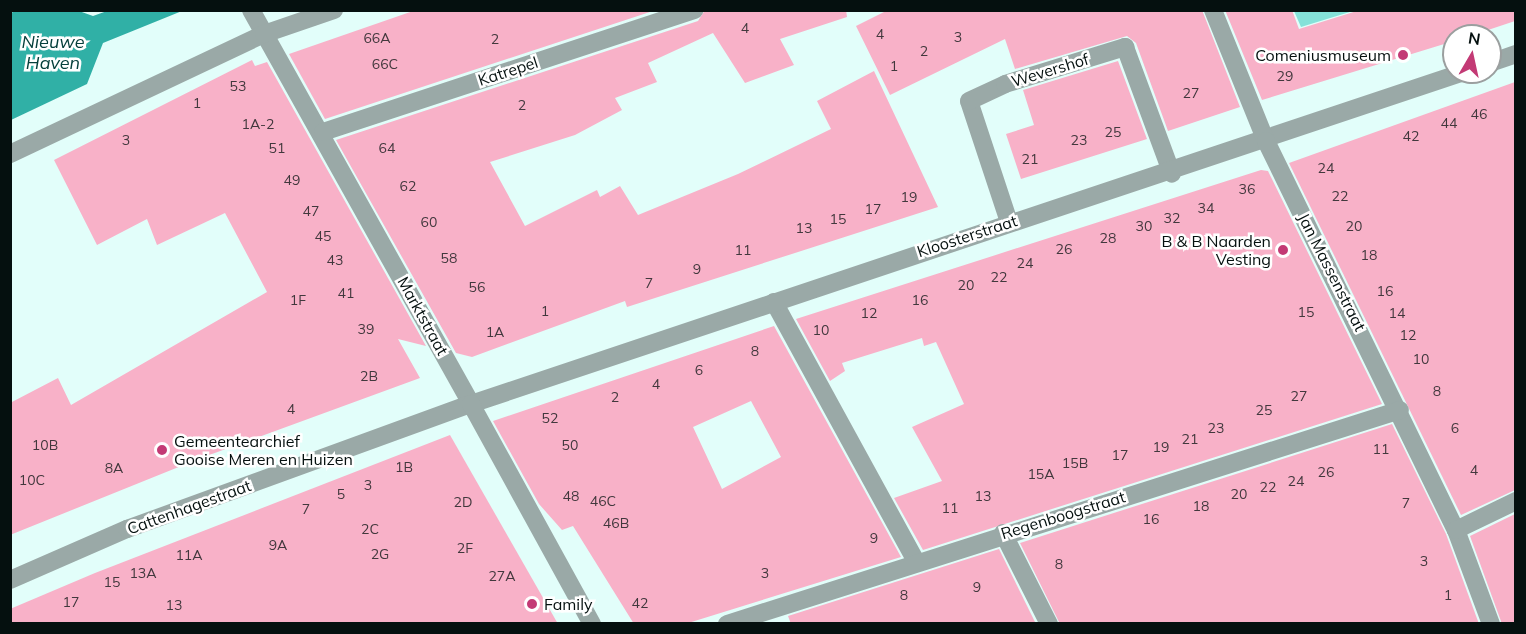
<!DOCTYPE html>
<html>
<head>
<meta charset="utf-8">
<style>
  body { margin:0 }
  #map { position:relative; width:1526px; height:634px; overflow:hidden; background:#e2fefa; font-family:Mulish,sans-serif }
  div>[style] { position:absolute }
  .green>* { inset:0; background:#85e2d9 }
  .water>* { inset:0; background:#30b0a6 }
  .building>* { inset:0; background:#f8b1c8 }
  .service>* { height:18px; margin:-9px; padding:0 9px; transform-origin:9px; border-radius:9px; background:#9aa9a7 }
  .pedestrian>* { height:18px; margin:-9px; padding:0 9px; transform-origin:9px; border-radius:9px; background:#9aa9a7 }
  .minor>* { height:18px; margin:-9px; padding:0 9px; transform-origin:9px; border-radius:9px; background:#9aa9a7 }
  .tertiary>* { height:18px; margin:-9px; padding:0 9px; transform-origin:9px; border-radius:9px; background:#9aa9a7 }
  .dots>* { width:16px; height:16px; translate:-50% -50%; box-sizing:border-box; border:3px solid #fff; border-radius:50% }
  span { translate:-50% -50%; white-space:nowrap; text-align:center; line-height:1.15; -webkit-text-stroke:5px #fff; paint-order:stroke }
  .number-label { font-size:14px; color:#42383d }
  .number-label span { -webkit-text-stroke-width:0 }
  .poi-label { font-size:16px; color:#05100f }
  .right { translate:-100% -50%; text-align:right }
  .left { translate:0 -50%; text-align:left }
  .street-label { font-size:16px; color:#05100f }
  .water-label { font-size:18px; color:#06403c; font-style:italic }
  .frame { position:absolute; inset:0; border:12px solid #05100f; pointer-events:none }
  .north { position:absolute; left:1442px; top:24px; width:60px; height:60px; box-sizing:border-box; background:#fff; border:2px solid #9b9f9f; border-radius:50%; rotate:9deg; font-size:16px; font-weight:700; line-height:24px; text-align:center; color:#05100f }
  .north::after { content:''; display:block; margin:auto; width:21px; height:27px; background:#c33a75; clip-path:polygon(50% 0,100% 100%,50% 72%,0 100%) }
</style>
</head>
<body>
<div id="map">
  <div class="green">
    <div style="clip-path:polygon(1294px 11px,1353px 11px,1301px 27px)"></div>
  </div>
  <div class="water">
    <div style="clip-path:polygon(17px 10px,79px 11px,93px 16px,107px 11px,182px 11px,103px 43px,87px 84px,11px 120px,11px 13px)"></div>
  </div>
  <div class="building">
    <div style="clip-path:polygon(416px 10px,656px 10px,325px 119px,289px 54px)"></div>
    <div style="clip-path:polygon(705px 10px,846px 10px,847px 17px,780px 39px,794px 65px,745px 83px,713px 33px,648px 63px,657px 82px,615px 98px,622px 110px,575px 135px,490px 162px,525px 226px,597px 190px,600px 197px,620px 186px,638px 215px,738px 174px,831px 129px,817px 101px,874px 71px,938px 207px,627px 307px,625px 301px,472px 357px,456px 353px,336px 140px,698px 21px)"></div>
    <div style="clip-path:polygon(888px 10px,1202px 10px,1240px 107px,1168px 131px,1136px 43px,1127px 36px,1015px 69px,1005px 39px,890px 95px,856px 26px)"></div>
    <div style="clip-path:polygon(1225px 10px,1292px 10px,1299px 29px,1360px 10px,1515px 10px,1515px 21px,1470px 36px,1454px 36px,1454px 41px,1262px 100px)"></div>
    <div style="clip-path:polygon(252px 60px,255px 66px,267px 62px,426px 346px,398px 339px,420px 378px,201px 458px,10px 535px,10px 403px,58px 378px,71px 405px,267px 292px,225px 213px,157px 245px,147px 219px,97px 245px,54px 160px)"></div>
    <div style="clip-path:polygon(1118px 61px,1147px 139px,1021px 179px,1006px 134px,1034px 125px,1023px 90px)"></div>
    <div style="clip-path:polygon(1515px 82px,1515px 490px,1461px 515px,1289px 163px)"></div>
    <div style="clip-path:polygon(1261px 170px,1268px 171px,1382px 404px,923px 550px,894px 498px,942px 481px,912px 427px,964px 404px,936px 342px,924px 346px,922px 338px,842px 363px,845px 371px,830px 381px,796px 319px)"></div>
    <div style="clip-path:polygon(evenodd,774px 326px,901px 557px,685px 624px,634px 624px,573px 526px,562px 530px,539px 504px,493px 421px,774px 326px,751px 401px,781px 457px,722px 489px,693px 427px,751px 401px)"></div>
    <div style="clip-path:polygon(1392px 424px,1446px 534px,1479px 624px,1060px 624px,1020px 543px)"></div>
    <div style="clip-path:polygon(450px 435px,558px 624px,10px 624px,10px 609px,95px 573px)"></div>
    <div style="clip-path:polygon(1515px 514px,1515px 624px,1502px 624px,1470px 536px)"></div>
    <div style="clip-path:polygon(999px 549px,1036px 624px,791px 624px,788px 616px)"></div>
  </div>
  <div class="service">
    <div style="left:774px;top:302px;width:295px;rotate:61.3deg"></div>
  </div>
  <div class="pedestrian">
    <div style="left:1009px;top:222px;width:127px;rotate:-108.3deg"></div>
    <div style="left:969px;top:101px;width:40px;rotate:-25deg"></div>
    <div style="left:1005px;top:84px;width:126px;rotate:-17.1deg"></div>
    <div style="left:1125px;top:47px;width:135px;rotate:69.7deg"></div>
  </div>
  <div class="minor">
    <div style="left:251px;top:10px;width:451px;rotate:60.8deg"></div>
    <div style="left:471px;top:404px;width:1047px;rotate:-18.49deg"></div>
    <div style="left:1213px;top:10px;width:141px;rotate:68deg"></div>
    <div style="left:1266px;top:141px;width:433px;rotate:64deg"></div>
    <div style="left:1456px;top:530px;width:100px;rotate:69.6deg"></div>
    <div style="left:1490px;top:63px;width:28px;rotate:-19deg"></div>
    <div style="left:323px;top:132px;width:391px;rotate:-18.2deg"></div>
    <div style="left:10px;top:154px;width:281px;rotate:-25.3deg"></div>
    <div style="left:264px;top:34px;width:74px;rotate:-18.9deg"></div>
    <div style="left:1456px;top:530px;width:67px;rotate:-25.8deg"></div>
    <div style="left:1003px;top:533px;width:102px;rotate:63.2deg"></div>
    <div style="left:727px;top:624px;width:706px;rotate:-17.64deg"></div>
  </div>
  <div class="tertiary">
    <div style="left:10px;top:580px;width:128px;rotate:-23.6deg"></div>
    <div style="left:127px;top:529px;width:366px;rotate:-20deg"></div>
    <div style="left:471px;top:404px;width:251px;rotate:61.2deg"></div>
  </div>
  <div class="dots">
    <div style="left:1403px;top:55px;background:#c33a75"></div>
    <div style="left:1283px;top:250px;background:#c33a75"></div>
    <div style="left:162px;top:450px;background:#c33a75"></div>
    <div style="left:532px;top:604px;background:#c33a75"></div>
  </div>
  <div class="number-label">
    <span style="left:745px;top:28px">4</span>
    <span style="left:880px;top:34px">4</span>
    <span style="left:958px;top:37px">3</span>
    <span style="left:377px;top:38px">66A</span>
    <span style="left:495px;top:39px">2</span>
    <span style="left:924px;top:51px">2</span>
    <span style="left:385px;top:64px">66C</span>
    <span style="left:894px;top:66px">1</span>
    <span style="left:1285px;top:76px">29</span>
    <span style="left:238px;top:86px">53</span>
    <span style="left:1191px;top:93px">27</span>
    <span style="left:197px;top:103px">1</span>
    <span style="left:522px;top:105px">2</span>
    <span style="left:1479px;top:114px">46</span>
    <span style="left:1449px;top:123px">44</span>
    <span style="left:258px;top:124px">1A-2</span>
    <span style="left:1113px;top:132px">25</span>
    <span style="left:1411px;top:136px">42</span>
    <span style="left:126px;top:140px">3</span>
    <span style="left:1079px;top:140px">23</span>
    <span style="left:277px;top:148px">51</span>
    <span style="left:387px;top:148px">64</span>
    <span style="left:1030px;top:159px">21</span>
    <span style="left:1326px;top:168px">24</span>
    <span style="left:292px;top:180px">49</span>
    <span style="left:408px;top:186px">62</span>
    <span style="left:1247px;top:189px">36</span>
    <span style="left:1340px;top:196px">22</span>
    <span style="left:909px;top:197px">19</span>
    <span style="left:1206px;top:208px">34</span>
    <span style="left:873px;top:209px">17</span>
    <span style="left:311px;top:211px">47</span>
    <span style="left:1172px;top:218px">32</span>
    <span style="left:838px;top:219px">15</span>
    <span style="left:429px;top:222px">60</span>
    <span style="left:1144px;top:226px">30</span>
    <span style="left:1354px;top:226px">20</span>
    <span style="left:804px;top:228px">13</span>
    <span style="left:323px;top:236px">45</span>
    <span style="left:1108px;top:238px">28</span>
    <span style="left:1064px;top:249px">26</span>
    <span style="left:743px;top:250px">11</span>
    <span style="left:1369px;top:255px">18</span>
    <span style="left:449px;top:258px">58</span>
    <span style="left:335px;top:260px">43</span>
    <span style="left:1025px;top:263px">24</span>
    <span style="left:697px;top:269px">9</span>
    <span style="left:999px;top:277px">22</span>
    <span style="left:649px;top:283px">7</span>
    <span style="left:966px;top:285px">20</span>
    <span style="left:477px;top:287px">56</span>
    <span style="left:1385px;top:291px">16</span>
    <span style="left:346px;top:293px">41</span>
    <span style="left:298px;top:300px">1F</span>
    <span style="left:920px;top:300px">16</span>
    <span style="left:545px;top:311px">1</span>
    <span style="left:1306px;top:312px">15</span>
    <span style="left:869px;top:313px">12</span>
    <span style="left:1397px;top:313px">14</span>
    <span style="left:366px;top:329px">39</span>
    <span style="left:821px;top:330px">10</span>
    <span style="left:495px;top:332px">1A</span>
    <span style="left:1408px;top:335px">12</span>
    <span style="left:755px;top:351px">8</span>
    <span style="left:1421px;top:359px">10</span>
    <span style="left:699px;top:370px">6</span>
    <span style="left:369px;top:376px">2B</span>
    <span style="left:656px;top:384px">4</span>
    <span style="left:1437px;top:391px">8</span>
    <span style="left:1299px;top:396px">27</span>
    <span style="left:615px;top:397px">2</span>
    <span style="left:291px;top:409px">4</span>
    <span style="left:1264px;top:410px">25</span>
    <span style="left:550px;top:418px">52</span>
    <span style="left:1216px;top:428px">23</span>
    <span style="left:1455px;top:428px">6</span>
    <span style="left:1190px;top:439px">21</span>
    <span style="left:45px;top:445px">10B</span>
    <span style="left:570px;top:445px">50</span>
    <span style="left:1161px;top:447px">19</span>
    <span style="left:1381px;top:449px">11</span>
    <span style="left:1120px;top:455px">17</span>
    <span style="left:1075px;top:463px">15B</span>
    <span style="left:404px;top:467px">1B</span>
    <span style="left:114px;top:468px">8A</span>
    <span style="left:1474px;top:470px">4</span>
    <span style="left:1326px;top:472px">26</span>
    <span style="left:1041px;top:474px">15A</span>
    <span style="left:32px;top:480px">10C</span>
    <span style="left:1296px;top:481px">24</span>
    <span style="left:368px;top:485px">3</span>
    <span style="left:1268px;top:487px">22</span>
    <span style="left:341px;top:494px">5</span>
    <span style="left:1239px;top:494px">20</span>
    <span style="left:571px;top:496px">48</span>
    <span style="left:983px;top:496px">13</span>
    <span style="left:603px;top:501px">46C</span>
    <span style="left:463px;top:502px">2D</span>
    <span style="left:1406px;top:503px">7</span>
    <span style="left:1201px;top:506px">18</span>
    <span style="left:950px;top:508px">11</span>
    <span style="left:306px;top:509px">7</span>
    <span style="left:1151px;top:519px">16</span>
    <span style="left:616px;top:523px">46B</span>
    <span style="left:370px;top:529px">2C</span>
    <span style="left:874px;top:538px">9</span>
    <span style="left:278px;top:545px">9A</span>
    <span style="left:465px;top:548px">2F</span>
    <span style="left:380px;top:554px">2G</span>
    <span style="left:189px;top:555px">11A</span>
    <span style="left:1424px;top:561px">3</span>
    <span style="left:1059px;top:564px">8</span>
    <span style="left:143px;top:573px">13A</span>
    <span style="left:765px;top:573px">3</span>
    <span style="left:502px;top:576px">27A</span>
    <span style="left:112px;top:582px">15</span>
    <span style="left:977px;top:587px">9</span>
    <span style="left:904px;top:595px">8</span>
    <span style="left:1448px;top:595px">1</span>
    <span style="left:71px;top:602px">17</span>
    <span style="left:640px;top:603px">42</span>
    <span style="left:174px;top:605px">13</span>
  </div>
  <div class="poi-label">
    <span class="right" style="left:1391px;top:55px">Comeniusmuseum</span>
    <span class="right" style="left:1271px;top:250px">B &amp; B Naarden<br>Vesting</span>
    <span class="left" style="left:174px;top:450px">Gemeentearchief<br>Gooise Meren en Huizen</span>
    <span class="left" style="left:544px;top:604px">Family</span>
  </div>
  <div class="street-label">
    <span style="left:1050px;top:70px;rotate:-17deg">Wevershof</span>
    <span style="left:508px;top:71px;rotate:-18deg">Katrepel</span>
    <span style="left:967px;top:236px;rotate:-18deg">Kloosterstraat</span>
    <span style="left:1332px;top:272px;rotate:63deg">Jan Massenstraat</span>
    <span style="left:423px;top:316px;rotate:61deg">Marktstraat</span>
    <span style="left:189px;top:507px;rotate:-20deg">Cattenhagestraat</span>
    <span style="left:1063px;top:515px;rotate:-17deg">Regenboogstraat</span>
  </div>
  <div class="water-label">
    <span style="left:53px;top:53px">Nieuwe<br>Haven</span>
  </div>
  <div class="frame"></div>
  <div class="north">N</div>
</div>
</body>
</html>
